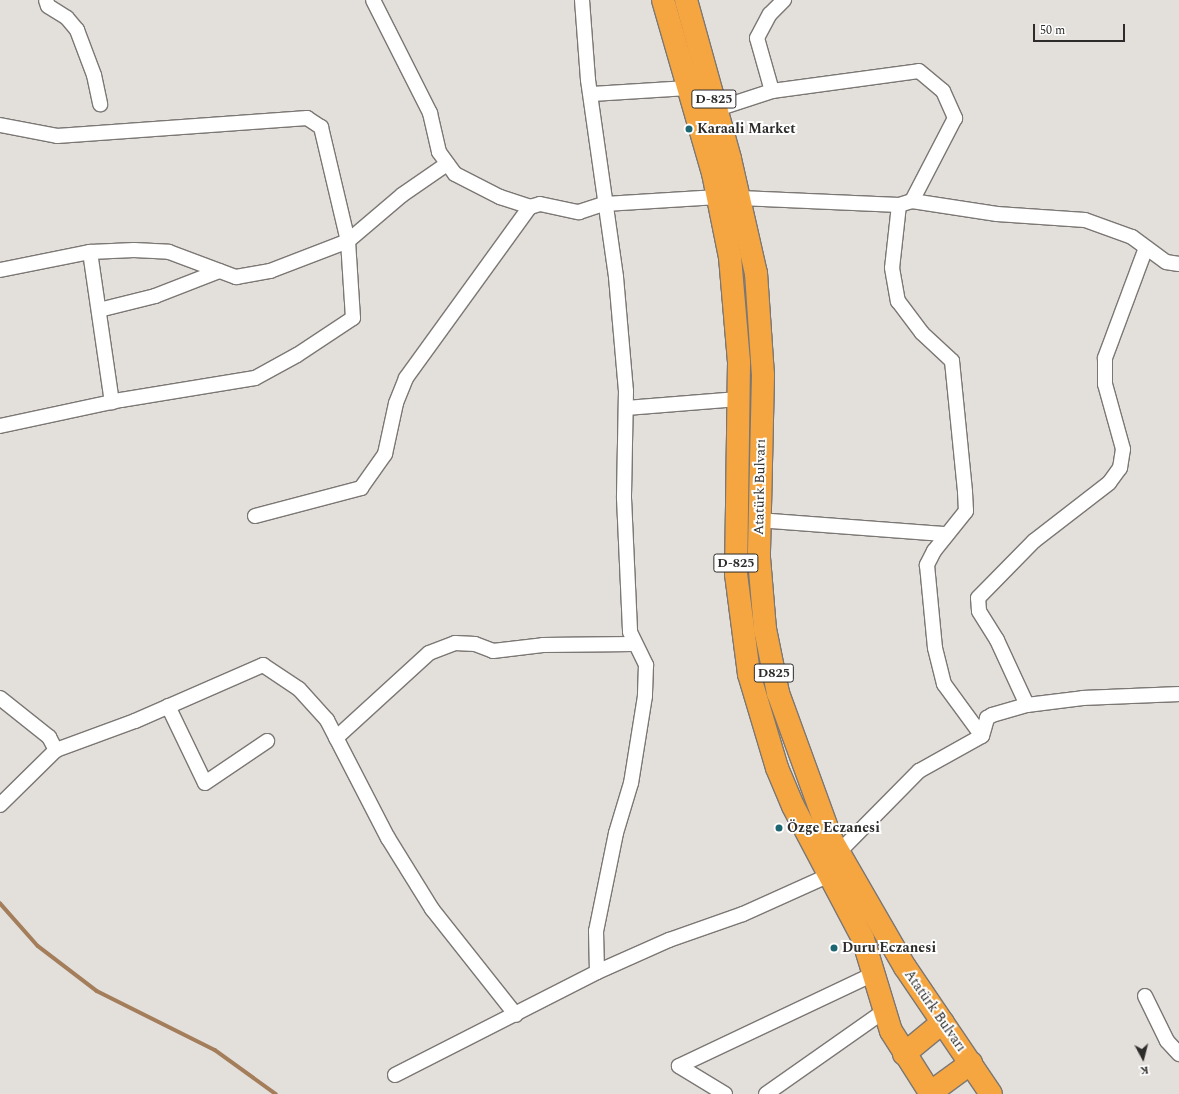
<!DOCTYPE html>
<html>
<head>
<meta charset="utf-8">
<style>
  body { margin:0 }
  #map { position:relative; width:1179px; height:1094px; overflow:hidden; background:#e3dfdb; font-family:Spectral,serif }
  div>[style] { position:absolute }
  .stream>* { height:3.5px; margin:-1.75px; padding:0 1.75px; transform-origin:1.75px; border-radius:1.75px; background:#a47d5a }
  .roads { filter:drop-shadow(1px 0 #7b7774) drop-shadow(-1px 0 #7b7774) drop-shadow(0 1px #7b7774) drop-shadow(0 -1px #7b7774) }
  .minor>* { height:14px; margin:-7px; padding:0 7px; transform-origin:7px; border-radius:7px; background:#fff }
  .trunk>* { height:22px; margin:-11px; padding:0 11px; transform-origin:11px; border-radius:11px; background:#f6a640 }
  .dots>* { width:11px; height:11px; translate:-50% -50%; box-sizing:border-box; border:2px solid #fff; border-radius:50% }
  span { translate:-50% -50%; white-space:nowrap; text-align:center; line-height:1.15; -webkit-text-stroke:4px #fff; paint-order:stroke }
  .shield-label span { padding:1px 3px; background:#fff; border:1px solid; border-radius:3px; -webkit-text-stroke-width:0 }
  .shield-label { font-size:13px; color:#2d2c2a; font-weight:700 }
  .poi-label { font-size:14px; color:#2d2c2a; font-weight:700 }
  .left { translate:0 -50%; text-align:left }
  .street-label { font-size:14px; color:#2d2c2a }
  .north { position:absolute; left:1123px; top:1038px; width:40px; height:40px; -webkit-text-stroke:3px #fff; paint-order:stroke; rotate:173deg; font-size:11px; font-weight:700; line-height:16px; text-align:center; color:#2d2c2a }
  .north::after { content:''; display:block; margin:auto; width:14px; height:18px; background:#2d2c2a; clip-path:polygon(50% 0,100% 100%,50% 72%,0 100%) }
  .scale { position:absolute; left:1033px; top:24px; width:92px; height:18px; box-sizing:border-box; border:2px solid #2d2c2a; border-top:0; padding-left:5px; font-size:12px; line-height:14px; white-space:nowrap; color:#2d2c2a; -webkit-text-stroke:3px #fff; paint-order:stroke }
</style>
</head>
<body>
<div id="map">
  <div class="stream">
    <div style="left:0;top:903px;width:57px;rotate:48.5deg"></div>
    <div style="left:38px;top:946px;width:74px;rotate:37.3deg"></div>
    <div style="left:97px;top:991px;width:132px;rotate:26.6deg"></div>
    <div style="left:215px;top:1050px;width:75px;rotate:35.8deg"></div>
  </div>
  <div class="roads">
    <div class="minor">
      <div style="left:46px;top:0;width:6px;rotate:72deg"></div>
      <div style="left:48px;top:6px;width:22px;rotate:32deg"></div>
      <div style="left:67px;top:18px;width:16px;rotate:50deg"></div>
      <div style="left:77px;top:30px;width:48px;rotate:69.3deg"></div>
      <div style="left:94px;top:75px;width:30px;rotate:78deg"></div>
      <div style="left:373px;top:0;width:127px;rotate:63.2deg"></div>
      <div style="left:430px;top:113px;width:40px;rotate:77deg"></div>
      <div style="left:439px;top:152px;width:27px;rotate:54deg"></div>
      <div style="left:455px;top:174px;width:51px;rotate:27.1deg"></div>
      <div style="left:500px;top:197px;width:32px;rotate:18deg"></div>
      <div style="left:530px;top:207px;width:10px;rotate:-17deg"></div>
      <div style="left:540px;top:204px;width:40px;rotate:12deg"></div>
      <div style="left:579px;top:212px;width:26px;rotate:-18deg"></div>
      <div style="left:604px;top:204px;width:115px;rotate:-3.5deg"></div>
      <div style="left:582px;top:0;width:80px;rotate:85.7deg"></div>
      <div style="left:588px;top:80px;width:199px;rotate:81.9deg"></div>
      <div style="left:616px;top:277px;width:114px;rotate:85deg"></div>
      <div style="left:626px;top:391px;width:107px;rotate:91.1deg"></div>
      <div style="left:624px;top:498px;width:134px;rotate:87.4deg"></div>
      <div style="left:630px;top:632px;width:37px;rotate:64deg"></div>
      <div style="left:646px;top:665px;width:31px;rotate:92deg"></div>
      <div style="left:645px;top:696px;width:88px;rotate:99.1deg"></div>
      <div style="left:631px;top:783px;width:52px;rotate:106.7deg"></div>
      <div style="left:616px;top:833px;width:100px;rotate:101.5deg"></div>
      <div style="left:596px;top:931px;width:41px;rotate:88.6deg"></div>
      <div style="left:772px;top:91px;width:55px;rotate:-105.8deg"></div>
      <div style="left:757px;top:38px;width:27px;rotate:-62deg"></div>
      <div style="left:770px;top:14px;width:20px;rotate:-45deg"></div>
      <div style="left:592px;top:94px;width:96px;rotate:-3.6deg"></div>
      <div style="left:717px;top:109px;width:58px;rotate:-18.1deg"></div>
      <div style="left:772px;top:91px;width:148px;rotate:-7.7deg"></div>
      <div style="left:919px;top:71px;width:31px;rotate:40deg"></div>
      <div style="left:943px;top:91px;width:30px;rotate:66deg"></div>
      <div style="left:955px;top:118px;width:93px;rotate:117.4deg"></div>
      <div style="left:912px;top:201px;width:14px;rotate:163deg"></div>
      <div style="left:899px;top:205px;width:159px;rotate:-177.5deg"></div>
      <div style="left:0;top:125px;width:58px;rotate:10.9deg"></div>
      <div style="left:57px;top:136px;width:251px;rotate:-4.1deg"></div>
      <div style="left:307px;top:118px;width:17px;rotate:33deg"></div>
      <div style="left:321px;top:127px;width:117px;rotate:76.7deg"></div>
      <div style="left:348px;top:241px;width:77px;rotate:86.3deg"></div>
      <div style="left:353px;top:318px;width:67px;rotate:146.5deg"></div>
      <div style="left:297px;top:355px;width:48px;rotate:151.3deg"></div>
      <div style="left:255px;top:378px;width:136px;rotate:170.7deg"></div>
      <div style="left:121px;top:400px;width:124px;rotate:167.9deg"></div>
      <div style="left:912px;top:201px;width:86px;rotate:8.7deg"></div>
      <div style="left:997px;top:214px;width:88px;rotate:3.9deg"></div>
      <div style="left:1085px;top:220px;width:50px;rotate:19.9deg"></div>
      <div style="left:1132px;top:237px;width:42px;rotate:36.3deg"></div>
      <div style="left:1166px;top:262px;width:13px;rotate:9deg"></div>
      <div style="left:899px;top:205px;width:63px;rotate:96.3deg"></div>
      <div style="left:892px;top:268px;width:34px;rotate:80deg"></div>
      <div style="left:898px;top:301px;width:40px;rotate:53deg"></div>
      <div style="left:922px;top:333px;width:41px;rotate:43deg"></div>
      <div style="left:952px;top:361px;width:132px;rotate:84.3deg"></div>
      <div style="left:965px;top:492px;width:19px;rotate:87deg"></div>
      <div style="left:966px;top:511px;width:51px;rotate:128.7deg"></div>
      <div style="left:934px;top:551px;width:16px;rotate:117deg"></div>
      <div style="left:927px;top:565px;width:83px;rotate:84.5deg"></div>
      <div style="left:935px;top:648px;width:37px;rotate:76deg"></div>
      <div style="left:944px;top:684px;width:64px;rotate:53.8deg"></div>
      <div style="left:90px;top:252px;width:152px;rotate:81.7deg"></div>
      <div style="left:0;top:270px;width:92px;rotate:-11.3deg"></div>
      <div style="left:90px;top:252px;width:44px;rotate:-2.6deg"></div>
      <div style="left:134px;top:250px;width:35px;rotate:3deg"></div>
      <div style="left:169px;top:252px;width:72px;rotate:20.5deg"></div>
      <div style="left:236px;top:277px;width:35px;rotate:-10deg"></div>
      <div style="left:270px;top:271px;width:84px;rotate:-21deg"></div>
      <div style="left:348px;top:241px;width:71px;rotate:-40.4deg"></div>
      <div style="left:402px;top:195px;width:55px;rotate:-34.6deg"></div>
      <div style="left:99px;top:310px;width:58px;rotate:-14deg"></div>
      <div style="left:155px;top:296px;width:69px;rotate:-21.3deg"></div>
      <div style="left:627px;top:408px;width:111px;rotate:-4.6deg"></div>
      <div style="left:255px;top:516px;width:110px;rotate:-14.8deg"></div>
      <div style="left:361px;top:488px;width:42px;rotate:-54.8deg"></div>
      <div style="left:385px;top:454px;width:52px;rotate:-77.8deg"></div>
      <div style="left:396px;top:403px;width:27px;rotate:-68deg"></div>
      <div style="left:406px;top:378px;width:211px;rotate:-54.1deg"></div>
      <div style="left:758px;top:520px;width:189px;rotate:4.3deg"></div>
      <div style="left:0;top:698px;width:63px;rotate:38.5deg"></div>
      <div style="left:49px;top:737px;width:15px;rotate:62deg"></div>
      <div style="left:1027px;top:705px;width:72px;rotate:-114.8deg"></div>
      <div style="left:997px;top:640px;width:34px;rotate:-122deg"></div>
      <div style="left:979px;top:611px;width:13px;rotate:-94deg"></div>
      <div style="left:978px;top:598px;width:80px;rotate:-45.5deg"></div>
      <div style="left:1034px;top:541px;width:95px;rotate:-37.7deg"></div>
      <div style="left:1109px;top:483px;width:19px;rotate:-54deg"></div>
      <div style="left:1120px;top:468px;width:19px;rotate:-81deg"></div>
      <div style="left:1123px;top:449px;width:67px;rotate:-105.5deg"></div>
      <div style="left:1105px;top:384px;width:26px;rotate:-90deg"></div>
      <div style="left:1105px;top:358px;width:117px;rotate:-69.6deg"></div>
      <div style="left:168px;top:706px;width:85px;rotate:64.3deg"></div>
      <div style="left:205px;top:783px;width:75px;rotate:-34.1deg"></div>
      <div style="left:336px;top:738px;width:126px;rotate:-42.4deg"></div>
      <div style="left:429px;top:653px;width:28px;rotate:-21deg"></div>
      <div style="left:455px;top:643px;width:20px;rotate:3deg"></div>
      <div style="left:475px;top:644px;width:19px;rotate:21deg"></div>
      <div style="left:493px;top:651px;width:50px;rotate:-6.8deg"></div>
      <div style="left:543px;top:645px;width:90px;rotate:-0.6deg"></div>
      <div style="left:0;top:805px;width:78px;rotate:-44.5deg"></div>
      <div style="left:56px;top:750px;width:84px;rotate:-20.2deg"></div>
      <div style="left:135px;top:721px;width:140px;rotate:-23.6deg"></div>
      <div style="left:263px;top:665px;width:43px;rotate:33.7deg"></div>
      <div style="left:299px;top:689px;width:42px;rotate:47.9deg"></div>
      <div style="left:327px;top:720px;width:133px;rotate:62.7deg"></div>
      <div style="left:388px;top:838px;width:84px;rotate:58.2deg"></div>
      <div style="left:432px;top:909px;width:135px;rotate:51.6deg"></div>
      <div style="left:839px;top:852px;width:114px;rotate:-45.4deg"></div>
      <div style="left:919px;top:771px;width:72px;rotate:-29.1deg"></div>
      <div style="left:982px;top:736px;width:19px;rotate:-74deg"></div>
      <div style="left:987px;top:718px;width:6px;rotate:-31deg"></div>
      <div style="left:992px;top:715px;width:36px;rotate:-16deg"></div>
      <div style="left:1027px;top:705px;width:56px;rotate:-7.1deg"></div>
      <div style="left:1083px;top:698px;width:96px;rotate:-2.4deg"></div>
      <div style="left:1145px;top:996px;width:50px;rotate:63.9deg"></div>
      <div style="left:1167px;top:1041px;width:18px;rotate:47deg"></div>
      <div style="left:395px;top:1075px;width:227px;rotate:-27deg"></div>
      <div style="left:597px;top:972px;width:79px;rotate:-24deg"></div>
      <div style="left:669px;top:940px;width:78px;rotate:-19.4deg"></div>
      <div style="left:743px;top:914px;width:92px;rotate:-24.3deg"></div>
      <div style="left:725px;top:1094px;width:54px;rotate:-148.7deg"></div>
      <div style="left:679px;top:1066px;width:216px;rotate:-25.3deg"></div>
      <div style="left:766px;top:1094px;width:144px;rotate:-35.1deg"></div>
    </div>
    <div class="trunk">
      <div style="left:663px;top:0;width:180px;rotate:73.9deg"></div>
      <div style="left:713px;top:173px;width:86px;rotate:78.6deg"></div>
      <div style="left:730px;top:257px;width:106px;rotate:85.1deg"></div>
      <div style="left:739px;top:363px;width:211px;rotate:90.8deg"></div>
      <div style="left:736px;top:574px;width:101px;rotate:82.6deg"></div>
      <div style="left:749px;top:674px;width:98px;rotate:73.4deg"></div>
      <div style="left:777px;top:768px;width:41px;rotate:67.2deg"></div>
      <div style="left:793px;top:806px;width:150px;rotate:62.2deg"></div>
      <div style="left:863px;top:939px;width:96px;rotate:73.1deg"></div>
      <div style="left:891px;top:1031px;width:75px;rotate:57.6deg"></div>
      <div style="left:686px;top:0;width:165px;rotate:74.5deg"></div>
      <div style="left:730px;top:159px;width:117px;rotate:77.2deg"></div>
      <div style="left:756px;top:273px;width:102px;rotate:86.1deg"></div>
      <div style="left:763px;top:375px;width:183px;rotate:91.3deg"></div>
      <div style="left:759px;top:558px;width:71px;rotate:85.2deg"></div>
      <div style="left:765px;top:629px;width:65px;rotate:78.5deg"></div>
      <div style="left:778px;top:693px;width:155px;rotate:70deg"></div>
      <div style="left:831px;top:839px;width:148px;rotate:60deg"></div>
      <div style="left:905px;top:967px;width:153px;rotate:55.9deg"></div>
      <div style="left:904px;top:1054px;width:50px;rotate:-39.4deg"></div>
      <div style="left:930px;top:1093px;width:51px;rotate:-36.2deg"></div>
    </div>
  </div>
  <div class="dots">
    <div style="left:689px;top:129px;background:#1d6672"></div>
    <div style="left:779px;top:828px;background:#1d6672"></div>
    <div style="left:834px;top:948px;background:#1d6672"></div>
  </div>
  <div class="shield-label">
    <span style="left:714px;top:99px">D-825</span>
    <span style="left:736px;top:563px">D-825</span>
    <span style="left:774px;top:673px">D825</span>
  </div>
  <div class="poi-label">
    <span class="left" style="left:697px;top:129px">Karaali Market</span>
    <span class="left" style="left:787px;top:828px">Özge Eczanesi</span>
    <span class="left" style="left:842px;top:948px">Duru Eczanesi</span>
  </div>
  <div class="street-label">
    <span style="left:760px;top:487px;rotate:-89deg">Atatürk Bulvarı</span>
    <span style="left:935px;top:1011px;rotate:55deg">Atatürk Bulvarı</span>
  </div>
  <div class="north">K</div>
  <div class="scale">50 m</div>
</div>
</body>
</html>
